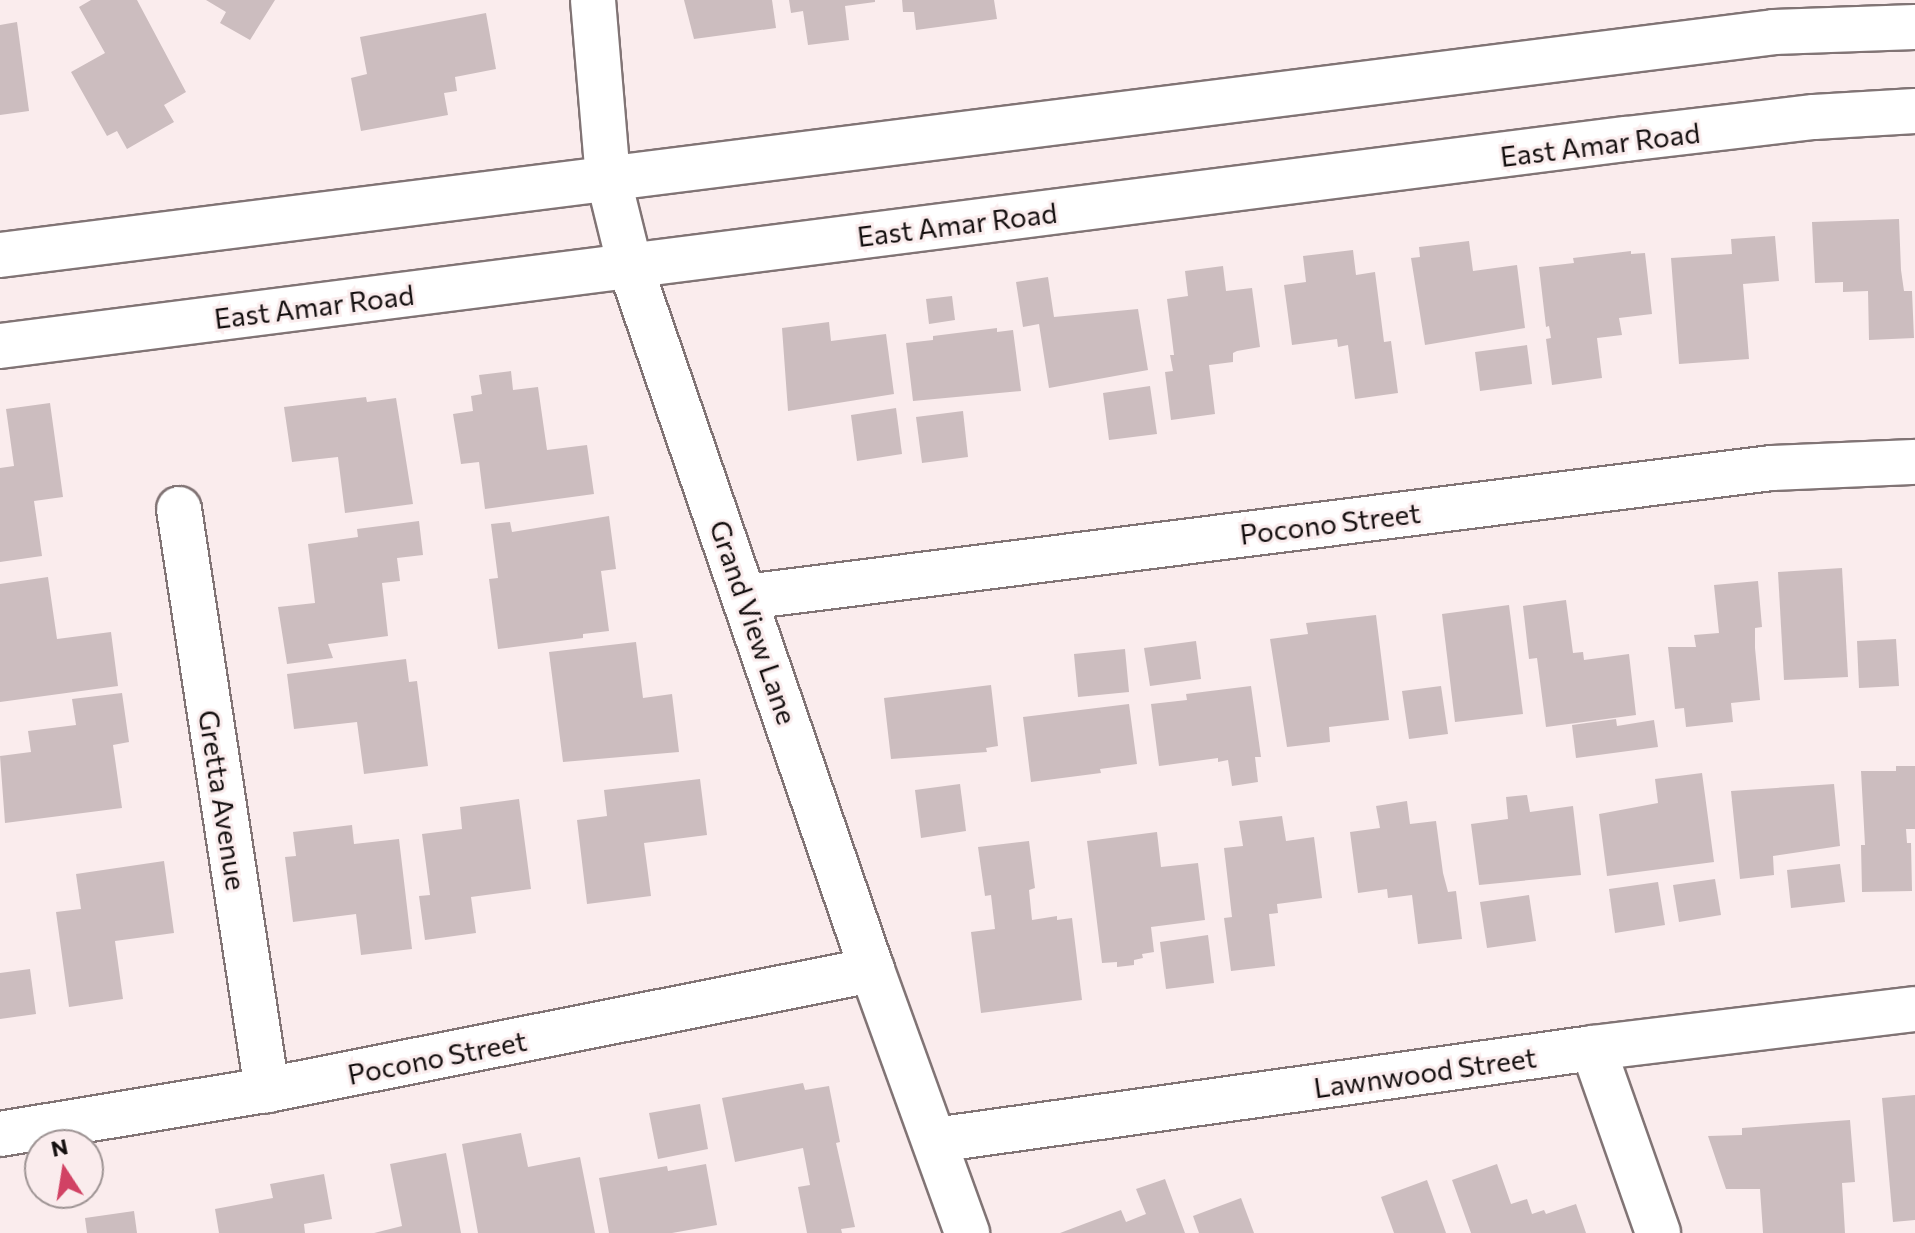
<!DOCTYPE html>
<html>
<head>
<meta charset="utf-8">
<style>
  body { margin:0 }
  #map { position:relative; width:1915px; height:1233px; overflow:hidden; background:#faeced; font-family:Commissioner,sans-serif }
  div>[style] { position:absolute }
  .building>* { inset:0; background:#ccbdbf }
  .roads { filter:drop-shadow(2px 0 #817475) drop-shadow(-2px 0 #817475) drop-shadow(0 2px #817475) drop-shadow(0 -2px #817475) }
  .minor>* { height:44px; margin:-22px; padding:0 22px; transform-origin:22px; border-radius:22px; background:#fff }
  .major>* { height:44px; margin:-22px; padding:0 22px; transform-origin:22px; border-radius:22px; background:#fff }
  span { translate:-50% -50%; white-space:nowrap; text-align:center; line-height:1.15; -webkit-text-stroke:6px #faeced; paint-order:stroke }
  .street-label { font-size:28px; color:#140f0f }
  .north { position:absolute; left:24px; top:1129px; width:80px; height:80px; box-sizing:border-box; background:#faeced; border:2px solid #9e9494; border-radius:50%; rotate:348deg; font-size:22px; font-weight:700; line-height:32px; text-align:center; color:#140f0f }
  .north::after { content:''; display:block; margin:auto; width:28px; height:36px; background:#d14264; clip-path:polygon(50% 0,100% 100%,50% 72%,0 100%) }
</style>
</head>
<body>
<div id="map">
  <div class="building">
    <div style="clip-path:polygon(91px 0,137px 0,186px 92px,164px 105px,174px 122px,127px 149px,117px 131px,107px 136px,71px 72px,105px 53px,79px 7px)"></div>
    <div style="clip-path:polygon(206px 0,275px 0,250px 40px,220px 23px,226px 12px)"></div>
    <div style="clip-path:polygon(684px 0,772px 0,776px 28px,694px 39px)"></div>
    <div style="clip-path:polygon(789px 0,875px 0,875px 2px,845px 6px,849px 40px,808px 45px,803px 11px,791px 13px)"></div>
    <div style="clip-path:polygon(902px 0,994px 0,997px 19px,916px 30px,914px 12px,903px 12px)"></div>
    <div style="clip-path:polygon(486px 13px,496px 69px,455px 77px,457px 91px,444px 93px,448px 115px,361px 131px,351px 78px,367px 74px,360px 37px)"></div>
    <div style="clip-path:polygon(17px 22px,29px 111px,0 115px,0 25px)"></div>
    <div style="clip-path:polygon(1899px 219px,1901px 270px,1904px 291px,1912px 291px,1914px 338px,1869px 340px,1868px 291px,1843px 292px,1843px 282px,1815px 283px,1812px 222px)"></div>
    <div style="clip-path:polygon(1775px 236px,1779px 281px,1743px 284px,1749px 359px,1679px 364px,1671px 258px,1732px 254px,1731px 239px)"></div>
    <div style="clip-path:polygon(1469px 241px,1473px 271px,1517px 265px,1525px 328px,1425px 345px,1411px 258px,1420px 257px,1419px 247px)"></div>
    <div style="clip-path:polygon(1353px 250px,1356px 275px,1375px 272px,1384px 342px,1391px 341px,1398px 393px,1355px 399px,1348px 345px,1338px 347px,1337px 339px,1292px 345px,1284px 285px,1306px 282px,1303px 256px)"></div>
    <div style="clip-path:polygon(1631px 251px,1631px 254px,1645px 253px,1652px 314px,1619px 318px,1622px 335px,1597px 338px,1602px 378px,1552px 385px,1546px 339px,1551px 338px,1549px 326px,1546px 327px,1539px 267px,1574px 263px,1573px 258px)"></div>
    <div style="clip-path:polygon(1223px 266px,1226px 291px,1252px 288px,1260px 347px,1237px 351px,1233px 353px,1233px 362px,1209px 365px,1215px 414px,1171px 420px,1165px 372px,1173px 371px,1170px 355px,1174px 355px,1167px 299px,1188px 296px,1185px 271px)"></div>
    <div style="clip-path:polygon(1048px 277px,1054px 317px,1138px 309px,1148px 370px,1049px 388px,1039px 324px,1023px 327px,1016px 282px)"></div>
    <div style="clip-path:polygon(952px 296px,955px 320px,929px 324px,926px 299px)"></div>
    <div style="clip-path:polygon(829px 322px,831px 341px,886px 334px,894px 394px,788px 411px,782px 328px)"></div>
    <div style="clip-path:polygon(997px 328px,997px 332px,1013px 330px,1021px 391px,913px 401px,906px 343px,933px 340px,933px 336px)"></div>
    <div style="clip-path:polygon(1527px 345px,1532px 384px,1480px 391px,1475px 352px)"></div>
    <div style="clip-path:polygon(511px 371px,513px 390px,538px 387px,547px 450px,587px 445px,594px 494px,485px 509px,479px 462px,461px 464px,453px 414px,473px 411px,471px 396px,482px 394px,479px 375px)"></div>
    <div style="clip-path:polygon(1150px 386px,1157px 434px,1109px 440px,1103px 393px)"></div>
    <div style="clip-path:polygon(366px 397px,367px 402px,396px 398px,413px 504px,345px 513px,338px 457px,292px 462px,284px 407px)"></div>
    <div style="clip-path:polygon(50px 403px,63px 497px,34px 501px,42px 556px,0 562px,0 468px,14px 466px,6px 409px)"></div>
    <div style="clip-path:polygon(896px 408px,902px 454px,857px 461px,851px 415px)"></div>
    <div style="clip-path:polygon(963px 411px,968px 457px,922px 463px,916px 417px)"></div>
    <div style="clip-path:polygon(609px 516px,616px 569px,601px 571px,609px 631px,583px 634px,583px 638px,498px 649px,489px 579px,498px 578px,491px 524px,510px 522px,512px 532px)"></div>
    <div style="clip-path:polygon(419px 521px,423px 555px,397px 558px,400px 581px,382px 583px,388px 636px,328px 644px,333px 658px,287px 664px,278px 607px,315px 603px,308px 544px,358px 537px,357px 529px)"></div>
    <div style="clip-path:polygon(1842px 568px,1848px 677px,1784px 680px,1778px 572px)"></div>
    <div style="clip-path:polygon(48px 577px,57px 639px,111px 632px,118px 686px,0 702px,0 584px)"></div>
    <div style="clip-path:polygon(1758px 581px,1762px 627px,1755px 628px,1755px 648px,1760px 700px,1731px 703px,1733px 722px,1686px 727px,1684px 708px,1675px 709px,1668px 647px,1696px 647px,1694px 635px,1719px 633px,1714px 585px)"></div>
    <div style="clip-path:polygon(1566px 600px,1573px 653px,1583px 652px,1584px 660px,1629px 654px,1636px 715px,1546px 727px,1537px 658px,1529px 659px,1523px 606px)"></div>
    <div style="clip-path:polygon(1509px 605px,1523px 714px,1455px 722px,1442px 614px)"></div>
    <div style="clip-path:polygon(1376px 615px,1389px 720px,1329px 727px,1330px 742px,1287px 747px,1270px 639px,1308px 634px,1306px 623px)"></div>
    <div style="clip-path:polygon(1896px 639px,1899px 686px,1859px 688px,1857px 641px)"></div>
    <div style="clip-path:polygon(1196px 641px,1201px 679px,1150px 686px,1144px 648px)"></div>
    <div style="clip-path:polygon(636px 642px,643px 698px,672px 694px,679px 752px,563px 762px,549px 652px)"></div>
    <div style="clip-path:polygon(1125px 649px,1129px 692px,1078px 697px,1074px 654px)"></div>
    <div style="clip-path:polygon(406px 659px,409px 682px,417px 681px,428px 766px,364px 774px,357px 722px,294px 729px,287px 674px)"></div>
    <div style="clip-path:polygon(991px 685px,998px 746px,986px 748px,987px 752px,891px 759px,884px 698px)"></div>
    <div style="clip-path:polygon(1251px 686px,1261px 757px,1255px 757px,1258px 782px,1232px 786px,1228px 760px,1218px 762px,1218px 758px,1159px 766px,1151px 704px,1187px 700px,1186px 694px)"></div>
    <div style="clip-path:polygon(1441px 686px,1448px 734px,1409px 739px,1402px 691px)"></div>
    <div style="clip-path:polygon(122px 693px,129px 742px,113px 745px,122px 808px,5px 823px,0 756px,31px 752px,28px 731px,76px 725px,72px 699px)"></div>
    <div style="clip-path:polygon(1129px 704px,1137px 764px,1100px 769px,1101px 773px,1031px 782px,1023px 717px)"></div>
    <div style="clip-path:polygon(1616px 719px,1617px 726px,1654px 720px,1658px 747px,1576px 758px,1572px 725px)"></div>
    <div style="clip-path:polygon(1896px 766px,1915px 766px,1915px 829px,1906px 829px,1907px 843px,1911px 843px,1912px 891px,1862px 892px,1861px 845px,1865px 845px,1861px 771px,1896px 771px)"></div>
    <div style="clip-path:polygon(1702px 773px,1714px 862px,1607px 876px,1599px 814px,1658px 803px,1655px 779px)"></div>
    <div style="clip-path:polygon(700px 779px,707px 835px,644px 843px,651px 896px,587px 904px,577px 820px,607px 816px,604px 790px)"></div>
    <div style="clip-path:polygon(960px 784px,966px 831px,921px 838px,915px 790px)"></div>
    <div style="clip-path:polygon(1834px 784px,1840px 846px,1773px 856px,1774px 875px,1740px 879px,1731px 791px)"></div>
    <div style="clip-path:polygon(1527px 795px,1530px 812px,1573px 806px,1581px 875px,1479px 885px,1471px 824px,1508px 819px,1506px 797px)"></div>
    <div style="clip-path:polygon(519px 799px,531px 889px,471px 897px,476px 933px,425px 940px,419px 896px,430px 895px,422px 834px,462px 829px,460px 807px)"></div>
    <div style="clip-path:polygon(1407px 801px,1410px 824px,1436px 821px,1443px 873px,1448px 892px,1456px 891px,1462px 939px,1418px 944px,1412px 895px,1388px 898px,1387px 889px,1358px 893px,1350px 832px,1380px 828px,1376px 806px)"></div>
    <div style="clip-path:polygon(1282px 816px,1286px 841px,1314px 837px,1322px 898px,1277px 904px,1278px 913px,1269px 914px,1275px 966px,1231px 971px,1224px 918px,1232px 917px,1224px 848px,1243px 846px,1239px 821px)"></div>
    <div style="clip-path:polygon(352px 825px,354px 844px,399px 839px,412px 949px,361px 955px,356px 914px,293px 922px,285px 857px,296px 856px,293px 832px)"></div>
    <div style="clip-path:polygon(1157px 832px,1161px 867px,1198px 863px,1205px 920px,1151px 927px,1154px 952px,1142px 954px,1143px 958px,1134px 960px,1134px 965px,1117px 967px,1117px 962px,1102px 963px,1087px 841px)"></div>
    <div style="clip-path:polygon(1029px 841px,1035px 888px,1029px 890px,1032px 920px,1057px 916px,1057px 920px,1072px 918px,1082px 1000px,981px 1013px,971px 932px,995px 929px,991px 895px,985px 896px,978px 847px)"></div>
    <div style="clip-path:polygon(164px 861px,174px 933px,115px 941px,123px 999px,69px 1007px,56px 912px,81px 909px,76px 874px)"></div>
    <div style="clip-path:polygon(1840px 864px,1845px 902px,1791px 908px,1787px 870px)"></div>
    <div style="clip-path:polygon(1715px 879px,1721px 915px,1679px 922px,1673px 885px)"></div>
    <div style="clip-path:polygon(1658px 882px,1665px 925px,1615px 933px,1609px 889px)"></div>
    <div style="clip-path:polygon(1529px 895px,1536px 941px,1487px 948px,1480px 902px)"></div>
    <div style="clip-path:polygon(1208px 935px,1214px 983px,1166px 989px,1160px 942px)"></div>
    <div style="clip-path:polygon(30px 969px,36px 1014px,0 1019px,0 973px)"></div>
    <div style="clip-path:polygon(803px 1083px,805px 1090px,829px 1086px,840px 1142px,836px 1143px,855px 1227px,841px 1229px,842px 1233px,807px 1233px,798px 1187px,810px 1185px,803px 1148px,735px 1162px,722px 1098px)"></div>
    <div style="clip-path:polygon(1915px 1095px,1915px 1220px,1893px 1222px,1882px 1098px)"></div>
    <div style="clip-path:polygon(700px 1104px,708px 1149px,658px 1159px,649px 1113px)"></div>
    <div style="clip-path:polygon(1850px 1120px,1855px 1182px,1842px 1183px,1845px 1233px,1763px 1233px,1760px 1189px,1726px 1189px,1708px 1136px,1742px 1135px,1742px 1128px)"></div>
    <div style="clip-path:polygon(521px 1133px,528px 1167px,580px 1157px,595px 1233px,478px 1233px,462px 1144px)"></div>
    <div style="clip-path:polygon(446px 1153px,461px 1233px,374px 1233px,402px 1226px,390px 1164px)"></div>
    <div style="clip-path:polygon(706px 1164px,717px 1225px,672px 1233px,609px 1233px,599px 1178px,667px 1166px,668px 1171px)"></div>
    <div style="clip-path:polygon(1497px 1164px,1511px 1204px,1527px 1199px,1532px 1214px,1544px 1210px,1546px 1214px,1576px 1204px,1586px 1233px,1471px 1233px,1452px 1180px)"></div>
    <div style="clip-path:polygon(324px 1174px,332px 1219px,304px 1224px,305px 1233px,219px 1233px,215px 1209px,273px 1198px,270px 1184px)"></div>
    <div style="clip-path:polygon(1165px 1179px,1185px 1233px,1060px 1233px,1121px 1210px,1126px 1222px,1146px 1214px,1136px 1189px)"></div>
    <div style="clip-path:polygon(1427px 1180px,1446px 1233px,1394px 1233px,1381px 1197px)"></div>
    <div style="clip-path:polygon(1241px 1198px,1254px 1233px,1199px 1233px,1193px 1216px)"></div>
    <div style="clip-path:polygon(134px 1211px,137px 1233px,87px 1233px,85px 1218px)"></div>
  </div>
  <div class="roads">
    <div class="minor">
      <div style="left:593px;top:0;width:178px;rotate:85.2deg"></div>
      <div style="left:608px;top:177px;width:92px;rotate:76.1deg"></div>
      <div style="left:630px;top:266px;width:744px;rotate:71.03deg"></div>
      <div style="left:872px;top:970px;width:280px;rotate:70.1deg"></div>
      <div style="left:179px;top:509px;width:588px;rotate:81.39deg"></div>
      <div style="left:746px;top:597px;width:1033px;rotate:-7.17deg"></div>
      <div style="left:1771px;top:468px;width:144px;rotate:-2.4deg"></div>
      <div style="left:1593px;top:1048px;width:196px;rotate:70.6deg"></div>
      <div style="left:0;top:1134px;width:271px;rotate:-9.4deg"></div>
      <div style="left:267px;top:1090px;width:617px;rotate:-11.22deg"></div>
      <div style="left:935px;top:1140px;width:664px;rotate:-7.96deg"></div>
      <div style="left:1593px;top:1048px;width:324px;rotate:-6.9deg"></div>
    </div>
    <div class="major">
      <div style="left:0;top:255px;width:1788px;rotate:-7.16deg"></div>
      <div style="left:1774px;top:32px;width:141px;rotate:-2deg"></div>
      <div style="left:0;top:346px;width:1639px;rotate:-7.26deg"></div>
      <div style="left:1626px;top:139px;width:189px;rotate:-6.7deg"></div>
      <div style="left:1814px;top:117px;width:101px;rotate:-3.4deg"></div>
    </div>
  </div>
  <div class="street-label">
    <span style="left:1600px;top:144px;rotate:-7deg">East Amar Road</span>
    <span style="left:957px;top:224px;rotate:-7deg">East Amar Road</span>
    <span style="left:314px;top:306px;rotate:-7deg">East Amar Road</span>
    <span style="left:1330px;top:523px;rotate:-7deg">Pocono Street</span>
    <span style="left:754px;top:622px;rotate:71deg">Grand View Lane</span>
    <span style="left:223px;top:800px;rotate:81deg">Gretta Avenue</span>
    <span style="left:437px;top:1057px;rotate:-11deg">Pocono Street</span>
    <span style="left:1425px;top:1072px;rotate:-8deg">Lawnwood Street</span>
  </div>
  <div class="north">N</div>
</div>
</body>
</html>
